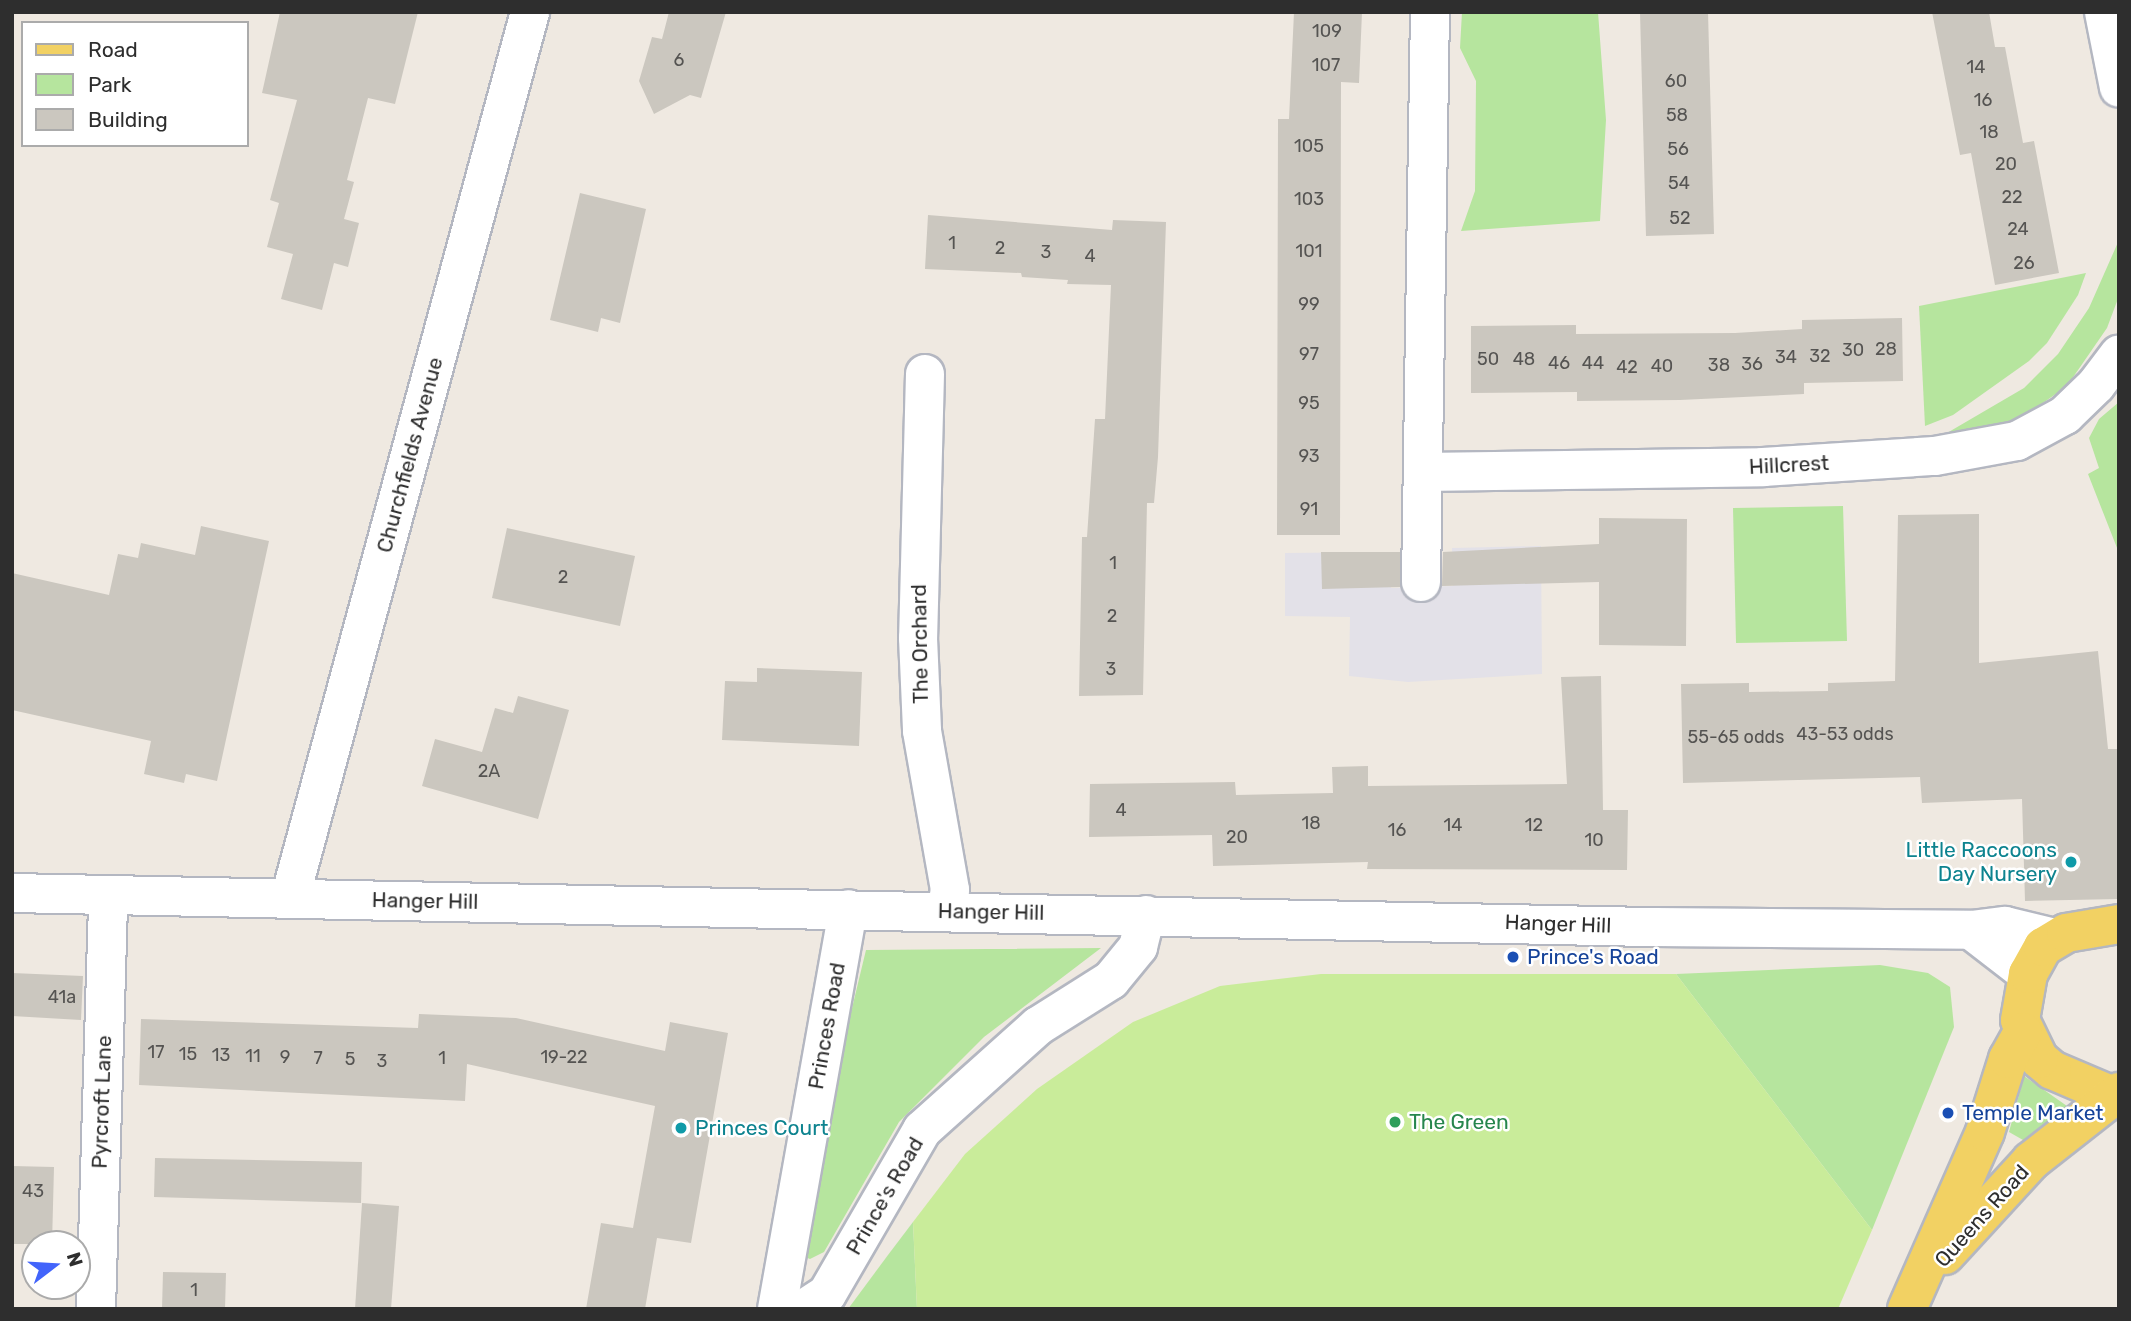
<!DOCTYPE html>
<html>
<head>
<meta charset="utf-8">
<style>
  body { margin:0 }
  #map { position:relative; width:2131px; height:1321px; overflow:hidden; background:#efe9e1; font-family:Rubik,sans-serif }
  div>[style] { position:absolute }
  .industrial>* { inset:0; background:#e3e1e8 }
  .green>* { inset:0; background:#b6e59e }
  .pitch>* { inset:0; background:#c9ec9a }
  .building>* { inset:0; background:#cbc7bf }
  .roads { filter:drop-shadow(2px 0 #b4b7c1) drop-shadow(-2px 0 #b4b7c1) drop-shadow(0 2px #b4b7c1) drop-shadow(0 -2px #b4b7c1) }
  .minor>* { height:38px; margin:-19px; padding:0 19px; transform-origin:19px; border-radius:19px; background:#fff }
  .secondary>* { height:38px; margin:-19px; padding:0 19px; transform-origin:19px; border-radius:19px; background:#fff }
  .primary>* { height:38px; margin:-19px; padding:0 19px; transform-origin:19px; border-radius:19px; background:#f2d163 }
  .dots>* { width:19px; height:19px; translate:-50% -50%; box-sizing:border-box; border:4px solid #fff; border-radius:50% }
  span { translate:-50% -50%; white-space:nowrap; text-align:center; line-height:1.15; -webkit-text-stroke:5px #fff; paint-order:stroke }
  .number-label { font-size:18px; color:#555452 }
  .number-label span { -webkit-text-stroke-width:0 }
  .street-label { font-size:21px; color:#2e2e2e }
  .culture-label { font-size:21px; color:#0d838f }
  .right { translate:-100% -50%; text-align:right }
  .left { translate:0 -50%; text-align:left }
  .transit-label { font-size:21px; color:#164399 }
  .leisure-label { font-size:21px; color:#27864d }
  .frame { position:absolute; inset:0; border:14px solid #2e2e2e; pointer-events:none }
  .legend { position:absolute; left:21px; top:21px; width:228px; height:126px; box-sizing:border-box; background:#fff; border:2px solid #ababab; margin:0; padding:9px 12px; list-style:none; font-size:21px; color:#2e2e2e }
  .legend li { display:flex; align-items:center; gap:14px; height:35px }
  .legend b { width:35px; border:2px solid #ababab }
  .north { position:absolute; left:21px; top:1230px; width:70px; height:70px; box-sizing:border-box; background:#fff; border:2px solid #ababab; border-radius:50%; rotate:73deg; font-size:19px; font-weight:700; line-height:28px; text-align:center; color:#2e2e2e }
  .north::after { content:''; display:block; margin:auto; width:24px; height:32px; background:#4264fb; clip-path:polygon(50% 0,100% 100%,50% 72%,0 100%) }
</style>
</head>
<body>
<div id="map">
  <div class="industrial">
    <div style="clip-path:polygon(1541px 546px,1542px 674px,1408px 682px,1349px 676px,1350px 617px,1285px 616px,1285px 553px,1389px 552px,1391px 588px,1453px 586px,1452px 548px)"></div>
  </div>
  <div class="green">
    <div style="clip-path:polygon(1462px 12px,1598px 12px,1606px 120px,1600px 221px,1461px 231px,1475px 191px,1476px 81px,1460px 48px)"></div>
    <div style="clip-path:polygon(2119px 240px,2119px 296px,2107px 328px,2067px 386px,2006px 429px,1935px 440px,2024px 388px,2058px 354px,2089px 308px)"></div>
    <div style="clip-path:polygon(2086px 273px,2078px 295px,2047px 343px,2029px 361px,1953px 415px,1925px 426px,1919px 306px)"></div>
    <div style="clip-path:polygon(2119px 402px,2119px 553px,2088px 474px,2099px 468px,2089px 438px,2099px 419px)"></div>
    <div style="clip-path:polygon(1843px 506px,1847px 641px,1736px 643px,1733px 508px)"></div>
    <div style="clip-path:polygon(1101px 948px,984px 1037px,899px 1122px,824px 1252px,810px 1259px,800px 1255px,796px 1241px,866px 950px)"></div>
    <div style="clip-path:polygon(1880px 965px,1928px 973px,1950px 987px,1954px 1027px,1872px 1230px,1676px 974px)"></div>
    <div style="clip-path:polygon(2024px 1076px,2067px 1106px,2030px 1144px,2009px 1132px)"></div>
    <div style="clip-path:polygon(913px 1222px,917px 1309px,848px 1309px,888px 1255px)"></div>
  </div>
  <div class="pitch">
    <div style="clip-path:polygon(1321px 974px,1676px 974px,1872px 1230px,1838px 1309px,917px 1309px,913px 1222px,965px 1154px,1037px 1089px,1133px 1022px,1220px 986px)"></div>
  </div>
  <div class="building">
    <div style="clip-path:polygon(280px 12px,418px 12px,395px 104px,368px 98px,347px 180px,354px 182px,344px 219px,359px 223px,348px 267px,334px 263px,322px 310px,281px 299px,293px 254px,267px 247px,279px 203px,270px 200px,297px 100px,262px 93px)"></div>
    <div style="clip-path:polygon(669px 12px,726px 12px,701px 98px,690px 95px,654px 114px,639px 81px,652px 37px,662px 39px)"></div>
    <div style="clip-path:polygon(1294px 12px,1362px 12px,1359px 83px,1341px 82px,1340px 535px,1277px 535px,1278px 119px,1289px 119px)"></div>
    <div style="clip-path:polygon(1640px 12px,1708px 12px,1714px 234px,1646px 236px)"></div>
    <div style="clip-path:polygon(1932px 12px,1989px 12px,1995px 47px,2005px 47px,2023px 143px,2034px 141px,2059px 273px,1995px 285px,1971px 153px,1960px 155px)"></div>
    <div style="clip-path:polygon(580px 193px,646px 209px,620px 323px,601px 318px,598px 332px,550px 320px)"></div>
    <div style="clip-path:polygon(928px 215px,1112px 230px,1113px 220px,1166px 222px,1158px 457px,1154px 503px,1147px 503px,1143px 695px,1079px 696px,1082px 537px,1087px 537px,1095px 419px,1105px 419px,1111px 285px,1067px 284px,1068px 280px,1022px 277px,1021px 273px,925px 269px)"></div>
    <div style="clip-path:polygon(1902px 318px,1903px 381px,1804px 383px,1804px 394px,1680px 400px,1577px 401px,1577px 392px,1471px 393px,1471px 326px,1576px 325px,1576px 334px,1735px 333px,1802px 329px,1802px 320px)"></div>
    <div style="clip-path:polygon(1979px 514px,1979px 663px,2098px 651px,2108px 749px,2119px 749px,2119px 899px,2025px 901px,2022px 799px,1922px 803px,1920px 777px,1683px 783px,1681px 684px,1749px 683px,1749px 692px,1828px 691px,1828px 683px,1895px 681px,1898px 515px)"></div>
    <div style="clip-path:polygon(1599px 518px,1687px 519px,1686px 646px,1599px 645px,1599px 582px,1442px 586px,1443px 552px,1599px 544px)"></div>
    <div style="clip-path:polygon(201px 526px,269px 541px,217px 781px,186px 774px,184px 783px,144px 774px,151px 741px,12px 710px,12px 573px,109px 595px,118px 554px,138px 558px,141px 543px,195px 555px)"></div>
    <div style="clip-path:polygon(507px 528px,635px 556px,620px 626px,492px 598px)"></div>
    <div style="clip-path:polygon(1321px 552px,1400px 552px,1400px 587px,1322px 589px)"></div>
    <div style="clip-path:polygon(757px 668px,862px 672px,859px 746px,722px 740px,725px 681px,757px 682px)"></div>
    <div style="clip-path:polygon(1601px 676px,1603px 810px,1628px 810px,1627px 870px,1367px 869px,1368px 862px,1213px 866px,1212px 835px,1089px 837px,1090px 784px,1235px 782px,1236px 795px,1333px 793px,1332px 767px,1368px 766px,1368px 786px,1567px 784px,1561px 677px)"></div>
    <div style="clip-path:polygon(518px 696px,569px 710px,538px 819px,422px 786px,435px 739px,482px 752px,495px 708px,513px 713px)"></div>
    <div style="clip-path:polygon(12px 973px,83px 976px,81px 1020px,12px 1016px)"></div>
    <div style="clip-path:polygon(419px 1014px,516px 1018px,665px 1051px,670px 1022px,728px 1033px,691px 1243px,657px 1238px,645px 1309px,586px 1309px,601px 1223px,633px 1228px,655px 1106px,467px 1064px,465px 1101px,139px 1085px,141px 1019px,418px 1028px)"></div>
    <div style="clip-path:polygon(155px 1158px,362px 1162px,361px 1203px,154px 1197px)"></div>
    <div style="clip-path:polygon(12px 1166px,54px 1167px,52px 1244px,12px 1244px)"></div>
    <div style="clip-path:polygon(362px 1203px,399px 1206px,391px 1309px,355px 1309px)"></div>
    <div style="clip-path:polygon(163px 1272px,226px 1273px,225px 1309px,162px 1309px)"></div>
  </div>
  <div class="roads">
    <div class="minor">
      <div style="left:2104px;top:12px;width:77px;rotate:78.8deg"></div>
      <div style="left:925px;top:374px;width:264px;rotate:91.5deg"></div>
      <div style="left:918px;top:638px;width:93px;rotate:87.5deg"></div>
      <div style="left:922px;top:731px;width:161px;rotate:80deg"></div>
      <div style="left:950px;top:890px;width:21px;rotate:101deg"></div>
      <div style="left:1423px;top:472px;width:340px;rotate:-0.8deg"></div>
      <div style="left:1763px;top:467px;width:172px;rotate:-3.7deg"></div>
      <div style="left:1935px;top:456px;width:83px;rotate:-10.4deg"></div>
      <div style="left:2017px;top:441px;width:55px;rotate:-28.4deg"></div>
      <div style="left:2065px;top:415px;width:43px;rotate:-44.1deg"></div>
      <div style="left:2096px;top:385px;width:38px;rotate:-53deg"></div>
      <div style="left:1421px;top:582px;width:570px;rotate:-89.1deg"></div>
      <div style="left:290px;top:898px;width:918px;rotate:-74.84deg"></div>
      <div style="left:96px;top:1309px;width:414px;rotate:-88.3deg"></div>
      <div style="left:777px;top:1309px;width:406px;rotate:-79.9deg"></div>
      <div style="left:804px;top:1309px;width:27px;rotate:-33deg"></div>
      <div style="left:827px;top:1294px;width:190px;rotate:-59.9deg"></div>
      <div style="left:922px;top:1130px;width:156px;rotate:-41.9deg"></div>
      <div style="left:1038px;top:1026px;width:86px;rotate:-32.2deg"></div>
      <div style="left:1111px;top:980px;width:43px;rotate:-50.7deg"></div>
      <div style="left:1138px;top:947px;width:33px;rotate:-76deg"></div>
    </div>
    <div class="secondary">
      <div style="left:12px;top:893px;width:1643px;rotate:1.19deg"></div>
      <div style="left:1655px;top:927px;width:316px;rotate:0.5deg"></div>
      <div style="left:1971px;top:930px;width:34px;rotate:-7deg"></div>
      <div style="left:2005px;top:926px;width:51px;rotate:13.5deg"></div>
      <div style="left:1971px;top:930px;width:72px;rotate:37.7deg"></div>
    </div>
    <div class="primary">
      <div style="left:2113px;top:1096px;width:66px;rotate:-156.9deg"></div>
      <div style="left:2052px;top:1070px;width:17px;rotate:-140deg"></div>
      <div style="left:2039px;top:1059px;width:43px;rotate:-116deg"></div>
      <div style="left:2020px;top:1020px;width:47px;rotate:-80.1deg"></div>
      <div style="left:2028px;top:974px;width:31px;rotate:-61deg"></div>
      <div style="left:2043px;top:947px;width:27px;rotate:-31deg"></div>
      <div style="left:2066px;top:933px;width:54px;rotate:-9.6deg"></div>
      <div style="left:1945px;top:1255px;width:127px;rotate:-47.5deg"></div>
      <div style="left:2031px;top:1161px;width:112px;rotate:-38.1deg"></div>
      <div style="left:1907px;top:1309px;width:193px;rotate:-66.2deg"></div>
      <div style="left:1985px;top:1132px;width:77px;rotate:-72.5deg"></div>
      <div style="left:2008px;top:1059px;width:31px;rotate:-61deg"></div>
    </div>
  </div>
  <div class="dots">
    <div style="left:2071px;top:862px;background:#0f9aa8"></div>
    <div style="left:1513px;top:957px;background:#1a4fb4"></div>
    <div style="left:1948px;top:1113px;background:#1a4fb4"></div>
    <div style="left:1395px;top:1122px;background:#2e9e5b"></div>
    <div style="left:681px;top:1128px;background:#0f9aa8"></div>
  </div>
  <div class="number-label">
    <span style="left:1327px;top:31px">109</span>
    <span style="left:679px;top:60px">6</span>
    <span style="left:1326px;top:65px">107</span>
    <span style="left:1976px;top:67px">14</span>
    <span style="left:1676px;top:81px">60</span>
    <span style="left:1983px;top:100px">16</span>
    <span style="left:1677px;top:115px">58</span>
    <span style="left:1989px;top:132px">18</span>
    <span style="left:1309px;top:146px">105</span>
    <span style="left:1678px;top:149px">56</span>
    <span style="left:2006px;top:164px">20</span>
    <span style="left:1679px;top:183px">54</span>
    <span style="left:2012px;top:197px">22</span>
    <span style="left:1309px;top:199px">103</span>
    <span style="left:1680px;top:218px">52</span>
    <span style="left:2018px;top:229px">24</span>
    <span style="left:952px;top:243px">1</span>
    <span style="left:1000px;top:248px">2</span>
    <span style="left:1309px;top:251px">101</span>
    <span style="left:1046px;top:252px">3</span>
    <span style="left:1090px;top:256px">4</span>
    <span style="left:2024px;top:263px">26</span>
    <span style="left:1309px;top:304px">99</span>
    <span style="left:1886px;top:349px">28</span>
    <span style="left:1853px;top:350px">30</span>
    <span style="left:1309px;top:354px">97</span>
    <span style="left:1820px;top:356px">32</span>
    <span style="left:1786px;top:357px">34</span>
    <span style="left:1488px;top:359px">50</span>
    <span style="left:1524px;top:359px">48</span>
    <span style="left:1559px;top:363px">46</span>
    <span style="left:1593px;top:363px">44</span>
    <span style="left:1752px;top:364px">36</span>
    <span style="left:1719px;top:365px">38</span>
    <span style="left:1662px;top:366px">40</span>
    <span style="left:1627px;top:367px">42</span>
    <span style="left:1309px;top:403px">95</span>
    <span style="left:1309px;top:456px">93</span>
    <span style="left:1309px;top:509px">91</span>
    <span style="left:1113px;top:563px">1</span>
    <span style="left:563px;top:577px">2</span>
    <span style="left:1112px;top:616px">2</span>
    <span style="left:1111px;top:669px">3</span>
    <span style="left:1845px;top:734px">43-53 odds</span>
    <span style="left:1736px;top:737px">55-65 odds</span>
    <span style="left:489px;top:771px">2A</span>
    <span style="left:1121px;top:810px">4</span>
    <span style="left:1311px;top:823px">18</span>
    <span style="left:1453px;top:825px">14</span>
    <span style="left:1534px;top:825px">12</span>
    <span style="left:1397px;top:830px">16</span>
    <span style="left:1237px;top:837px">20</span>
    <span style="left:1594px;top:840px">10</span>
    <span style="left:62px;top:997px">41a</span>
    <span style="left:156px;top:1052px">17</span>
    <span style="left:188px;top:1054px">15</span>
    <span style="left:221px;top:1055px">13</span>
    <span style="left:253px;top:1056px">11</span>
    <span style="left:285px;top:1057px">9</span>
    <span style="left:564px;top:1057px">19-22</span>
    <span style="left:318px;top:1058px">7</span>
    <span style="left:442px;top:1058px">1</span>
    <span style="left:350px;top:1059px">5</span>
    <span style="left:382px;top:1061px">3</span>
    <span style="left:33px;top:1191px">43</span>
    <span style="left:194px;top:1290px">1</span>
  </div>
  <div class="street-label">
    <span style="left:410px;top:455px;rotate:-75deg">Churchfields Avenue</span>
    <span style="left:1789px;top:465px;rotate:-3deg">Hillcrest</span>
    <span style="left:920px;top:644px;rotate:-91deg">The Orchard</span>
    <span style="left:425px;top:901px;rotate:1deg">Hanger Hill</span>
    <span style="left:991px;top:912px;rotate:1deg">Hanger Hill</span>
    <span style="left:1558px;top:924px;rotate:2deg">Hanger Hill</span>
    <span style="left:827px;top:1026px;rotate:-80deg">Princes Road</span>
    <span style="left:102px;top:1102px;rotate:-88deg">Pyrcroft Lane</span>
    <span style="left:885px;top:1196px;rotate:-60deg">Prince's Road</span>
    <span style="left:1982px;top:1216px;rotate:-48deg">Queens Road</span>
  </div>
  <div class="culture-label">
    <span class="right" style="left:2057px;top:862px">Little Raccoons<br>Day Nursery</span>
    <span class="left" style="left:695px;top:1128px">Princes Court</span>
  </div>
  <div class="transit-label">
    <span class="left" style="left:1527px;top:957px">Prince's Road</span>
    <span class="left" style="left:1962px;top:1113px">Temple Market</span>
  </div>
  <div class="leisure-label">
    <span class="left" style="left:1409px;top:1122px">The Green</span>
  </div>
  <div class="frame"></div>
  <ul class="legend">
  <li><b style="height:9px;background:#f2d163"></b>Road</li>
  <li><b style="height:19px;background:#b6e59e"></b>Park</li>
  <li><b style="height:19px;background:#cbc7bf"></b>Building</li>
  </ul>
  <div class="north">N</div>
</div>
</body>
</html>
